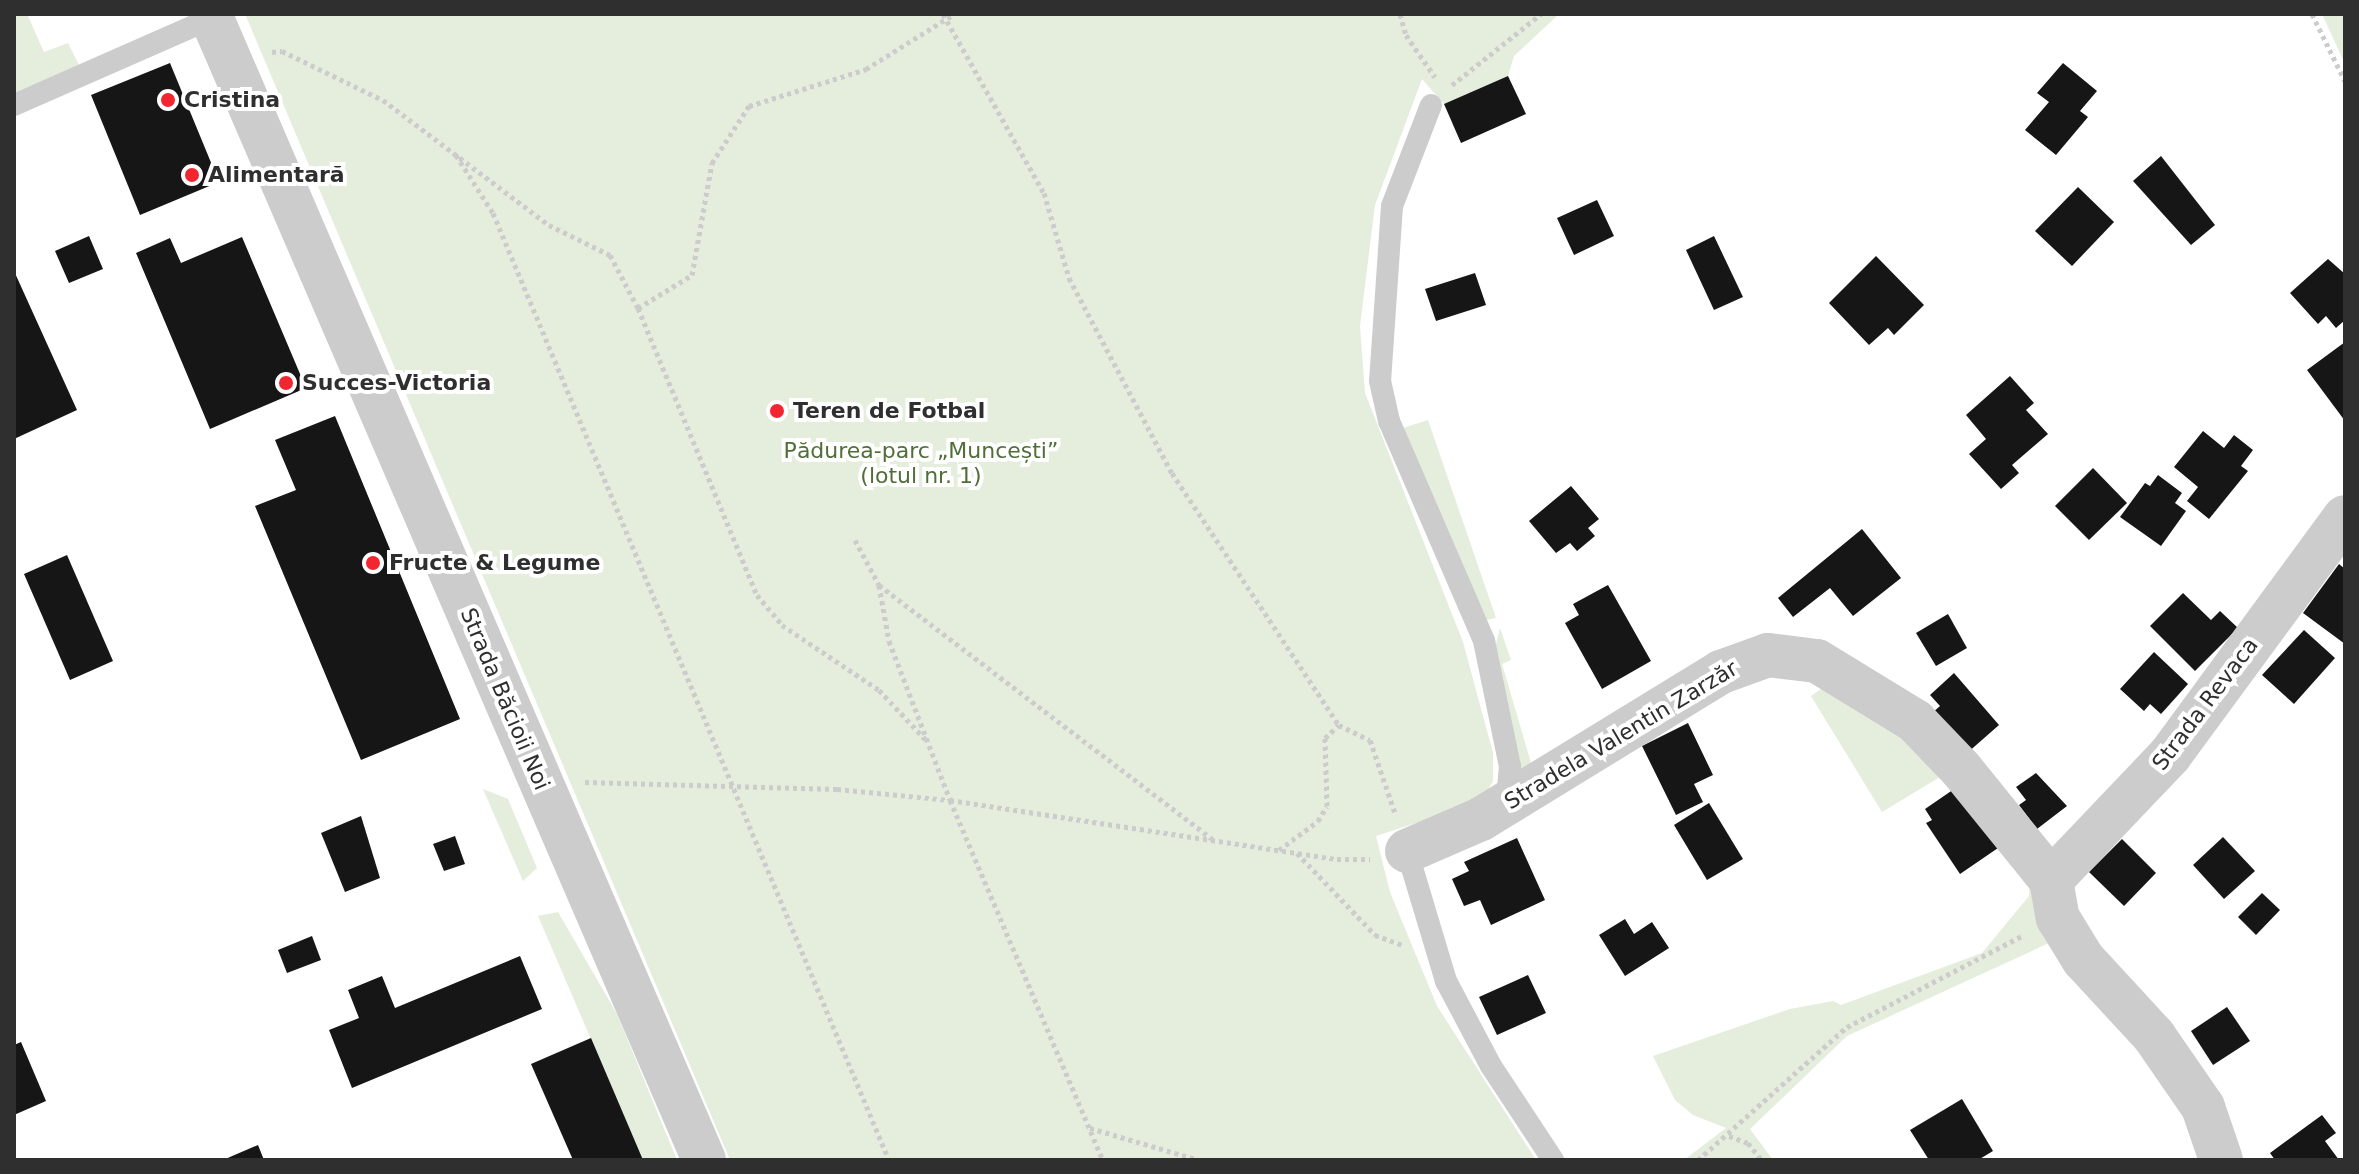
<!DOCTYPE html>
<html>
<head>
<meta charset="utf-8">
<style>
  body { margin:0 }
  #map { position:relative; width:2359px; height:1174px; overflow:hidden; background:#fff; font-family:"DejaVu Sans",sans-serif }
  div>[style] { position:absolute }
  .green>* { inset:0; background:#e5eddc }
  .building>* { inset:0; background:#161616 }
  .path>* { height:5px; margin-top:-2.5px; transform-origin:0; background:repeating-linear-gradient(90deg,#ccc 0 4px,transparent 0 8px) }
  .lane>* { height:22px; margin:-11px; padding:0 11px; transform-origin:11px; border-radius:11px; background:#ccc }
  .street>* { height:44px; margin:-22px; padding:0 22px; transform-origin:22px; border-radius:22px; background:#ccc }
  .dots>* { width:22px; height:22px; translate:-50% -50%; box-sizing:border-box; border:4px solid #fff; border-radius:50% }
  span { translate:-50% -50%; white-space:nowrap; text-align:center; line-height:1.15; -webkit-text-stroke:8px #fff; paint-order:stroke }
  .poi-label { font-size:22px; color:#2f2f2f; font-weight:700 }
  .left { translate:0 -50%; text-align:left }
  .park-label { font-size:22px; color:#516e39 }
  .street-label { font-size:22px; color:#2f2f2f }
  .frame { position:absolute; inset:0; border:16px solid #2f2f2f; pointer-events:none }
</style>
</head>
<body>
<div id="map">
  <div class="green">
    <div style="clip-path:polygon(14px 14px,27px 14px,44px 52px,68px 43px,79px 65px,14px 93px)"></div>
    <div style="clip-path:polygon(245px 14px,1559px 14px,1514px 56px,1508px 76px,1444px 104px,1422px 79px,1375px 205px,1360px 326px,1365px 393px,1463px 642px,1493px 753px,1493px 781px,1481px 802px,1376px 836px,1390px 892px,1437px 1006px,1536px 1160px,730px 1160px)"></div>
    <div style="clip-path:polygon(2322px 14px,2345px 14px,2345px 64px)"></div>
    <div style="clip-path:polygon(1428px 420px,1496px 618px,1486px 620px,1403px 428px)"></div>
    <div style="clip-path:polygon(1500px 628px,1511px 660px,1502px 664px,1534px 773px,1520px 770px,1495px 648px)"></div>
    <div style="clip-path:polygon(1829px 683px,1950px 771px,1882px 812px,1811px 696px)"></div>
    <div style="clip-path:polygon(483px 789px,508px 799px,537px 868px,523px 881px)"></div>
    <div style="clip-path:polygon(2030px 880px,2049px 943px,1847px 1036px,1750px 1129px,1773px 1160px,1684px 1160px,1726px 1128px,1693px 1115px,1675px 1100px,1653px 1056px,1790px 1009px,1833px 1001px,1841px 1005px,1982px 953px,2029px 896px)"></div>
    <div style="clip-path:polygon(558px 912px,617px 1014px,677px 1160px,643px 1160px,538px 916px)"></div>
  </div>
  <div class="building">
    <div style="clip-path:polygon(170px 63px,219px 182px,140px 215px,91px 95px)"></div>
    <div style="clip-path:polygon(2063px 63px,2097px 91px,2080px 111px,2088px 117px,2056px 155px,2025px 130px,2049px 102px,2037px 93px)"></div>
    <div style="clip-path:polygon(1508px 76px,1526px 114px,1461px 143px,1444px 104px)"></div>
    <div style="clip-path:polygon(2161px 156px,2215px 225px,2191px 245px,2133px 181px)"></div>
    <div style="clip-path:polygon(2078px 187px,2114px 222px,2072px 266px,2035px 231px)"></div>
    <div style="clip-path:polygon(1597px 200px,1614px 236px,1574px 255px,1557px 218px)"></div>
    <div style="clip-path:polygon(89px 236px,103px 269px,69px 283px,55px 251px)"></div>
    <div style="clip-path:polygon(1714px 236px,1743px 297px,1714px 310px,1686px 250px)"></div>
    <div style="clip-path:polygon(242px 237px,306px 388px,210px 429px,136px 253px,170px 238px,181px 263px)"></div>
    <div style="clip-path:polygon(1876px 256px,1924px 305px,1894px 335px,1888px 328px,1869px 345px,1829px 303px)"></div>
    <div style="clip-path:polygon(2328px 259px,2345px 274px,2345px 320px,2336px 328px,2326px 316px,2318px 324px,2290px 293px)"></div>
    <div style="clip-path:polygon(14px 271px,77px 410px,14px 439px)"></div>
    <div style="clip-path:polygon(1475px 273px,1486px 305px,1436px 321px,1425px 289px)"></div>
    <div style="clip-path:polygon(2345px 342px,2345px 421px,2307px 370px)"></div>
    <div style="clip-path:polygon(2010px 376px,2034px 403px,2026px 410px,2048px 434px,2012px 465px,2019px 473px,2001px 489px,1969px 454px,1986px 439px,1966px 415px)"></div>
    <div style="clip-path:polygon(335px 416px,460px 719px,361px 760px,255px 506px,296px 490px,275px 440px)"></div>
    <div style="clip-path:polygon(2203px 431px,2224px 448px,2234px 435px,2253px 450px,2241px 466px,2248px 471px,2209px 519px,2187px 501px,2198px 487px,2174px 467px)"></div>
    <div style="clip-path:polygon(2093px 468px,2127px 503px,2089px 540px,2055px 506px)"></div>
    <div style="clip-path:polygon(2158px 475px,2182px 493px,2175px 503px,2186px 511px,2161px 546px,2120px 517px,2145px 483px,2150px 486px)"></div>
    <div style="clip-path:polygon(1571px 486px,1599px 519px,1588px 528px,1595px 536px,1577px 551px,1570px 543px,1556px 553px,1529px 521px)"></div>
    <div style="clip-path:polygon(1862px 529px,1901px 578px,1853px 616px,1830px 588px,1793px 617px,1778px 598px)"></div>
    <div style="clip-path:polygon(67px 555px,113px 661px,70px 680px,24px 574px)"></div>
    <div style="clip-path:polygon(2339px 564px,2345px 569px,2345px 644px,2303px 613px)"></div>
    <div style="clip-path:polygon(1608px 585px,1651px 661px,1602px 689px,1565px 623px,1579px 615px,1573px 604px)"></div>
    <div style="clip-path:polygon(2183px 593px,2211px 620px,2220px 611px,2238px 628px,2195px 671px,2150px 626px)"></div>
    <div style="clip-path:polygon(1948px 614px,1967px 648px,1936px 666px,1916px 633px)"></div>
    <div style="clip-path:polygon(2304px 630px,2335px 658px,2294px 704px,2262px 675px)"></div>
    <div style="clip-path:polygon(2154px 652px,2188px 684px,2161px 714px,2150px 704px,2144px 711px,2120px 689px)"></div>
    <div style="clip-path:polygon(1954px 673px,1999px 725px,1966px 754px,1931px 714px,1940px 706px,1930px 695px)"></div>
    <div style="clip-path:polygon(1688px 723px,1713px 775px,1694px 784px,1703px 802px,1676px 815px,1642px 746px)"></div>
    <div style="clip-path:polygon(2036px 773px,2067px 806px,2037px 829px,2019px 805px,2026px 800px,2016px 787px)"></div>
    <div style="clip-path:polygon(1957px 787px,1998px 848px,1960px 874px,1926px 823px,1932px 820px,1925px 809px)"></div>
    <div style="clip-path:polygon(1709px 803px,1743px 859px,1707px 880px,1674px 825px)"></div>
    <div style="clip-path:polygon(361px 816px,380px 878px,345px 892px,321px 833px)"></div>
    <div style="clip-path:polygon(455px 836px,465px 864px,444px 871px,433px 844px)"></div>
    <div style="clip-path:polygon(2223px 837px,2255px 871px,2224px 899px,2193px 865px)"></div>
    <div style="clip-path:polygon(1517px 838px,1545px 900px,1491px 925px,1480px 900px,1464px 906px,1452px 879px,1469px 871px,1464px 862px)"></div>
    <div style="clip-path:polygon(2122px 839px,2156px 873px,2124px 906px,2089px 872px)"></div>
    <div style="clip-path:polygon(2262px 893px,2280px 910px,2256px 935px,2238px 917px)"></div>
    <div style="clip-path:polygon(1625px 919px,1634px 934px,1652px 922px,1669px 948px,1625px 976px,1599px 935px)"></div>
    <div style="clip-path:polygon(312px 936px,321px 960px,287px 973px,278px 950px)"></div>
    <div style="clip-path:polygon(520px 956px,542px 1009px,352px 1088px,329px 1030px,359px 1018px,348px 990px,382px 976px,395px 1008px)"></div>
    <div style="clip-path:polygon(1528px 975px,1546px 1013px,1497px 1035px,1479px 997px)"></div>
    <div style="clip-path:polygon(2227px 1007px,2250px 1041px,2213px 1065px,2191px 1031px)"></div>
    <div style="clip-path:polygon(591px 1038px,643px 1160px,573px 1160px,531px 1064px)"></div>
    <div style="clip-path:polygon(21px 1042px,46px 1101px,14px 1115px,14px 1045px)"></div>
    <div style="clip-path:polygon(1962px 1099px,1993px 1151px,1978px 1160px,1929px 1160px,1910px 1130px)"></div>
    <div style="clip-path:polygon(2322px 1115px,2336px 1133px,2325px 1141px,2339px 1160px,2275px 1160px,2270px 1153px)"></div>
    <div style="clip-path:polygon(258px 1145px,264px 1160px,223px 1160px)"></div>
  </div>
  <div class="path">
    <div style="left:943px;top:14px;width:206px;rotate:60.6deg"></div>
    <div style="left:1044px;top:193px;width:89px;rotate:73.6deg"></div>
    <div style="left:1069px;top:278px;width:221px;rotate:62.2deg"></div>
    <div style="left:1172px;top:473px;width:302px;rotate:56.5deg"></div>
    <div style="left:1400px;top:14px;width:22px;rotate:74deg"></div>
    <div style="left:1406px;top:35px;width:51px;rotate:55.4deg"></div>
    <div style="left:2312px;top:14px;width:75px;rotate:63.8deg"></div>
    <div style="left:272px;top:52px;width:10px;rotate:-6deg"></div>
    <div style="left:282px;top:51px;width:112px;rotate:25.9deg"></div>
    <div style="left:383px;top:100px;width:208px;rotate:37deg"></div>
    <div style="left:549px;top:225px;width:68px;rotate:26.2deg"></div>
    <div style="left:610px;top:255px;width:60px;rotate:62.2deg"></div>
    <div style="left:638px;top:308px;width:311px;rotate:67.5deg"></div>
    <div style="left:757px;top:595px;width:39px;rotate:50deg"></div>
    <div style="left:782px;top:625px;width:117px;rotate:33.8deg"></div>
    <div style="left:879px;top:690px;width:70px;rotate:46.7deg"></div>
    <div style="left:1452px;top:85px;width:114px;rotate:-38.6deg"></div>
    <div style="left:456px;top:155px;width:69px;rotate:57.5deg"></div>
    <div style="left:493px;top:213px;width:1026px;rotate:67.31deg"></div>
    <div style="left:638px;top:308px;width:63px;rotate:-31.4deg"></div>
    <div style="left:692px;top:275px;width:114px;rotate:-79.9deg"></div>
    <div style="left:712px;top:163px;width:68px;rotate:-57deg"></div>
    <div style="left:749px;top:106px;width:123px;rotate:-17.5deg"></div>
    <div style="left:866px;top:69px;width:104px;rotate:-32deg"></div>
    <div style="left:855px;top:540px;width:51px;rotate:61.9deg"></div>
    <div style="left:879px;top:585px;width:57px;rotate:79.9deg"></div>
    <div style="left:889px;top:641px;width:170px;rotate:69deg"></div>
    <div style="left:950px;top:800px;width:391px;rotate:67deg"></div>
    <div style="left:879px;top:585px;width:419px;rotate:37.3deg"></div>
    <div style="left:585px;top:782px;width:252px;rotate:1.6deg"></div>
    <div style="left:837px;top:789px;width:114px;rotate:5.6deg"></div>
    <div style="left:950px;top:800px;width:391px;rotate:8.7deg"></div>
    <div style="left:1337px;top:859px;width:33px"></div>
    <div style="left:1279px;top:850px;width:49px;rotate:-36.6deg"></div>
    <div style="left:1318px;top:821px;width:17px;rotate:-59deg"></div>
    <div style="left:1327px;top:806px;width:68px;rotate:-91.7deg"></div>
    <div style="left:1325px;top:738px;width:19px;rotate:-43deg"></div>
    <div style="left:1339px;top:725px;width:34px;rotate:26deg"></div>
    <div style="left:1370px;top:740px;width:77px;rotate:71.1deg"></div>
    <div style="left:1297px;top:853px;width:113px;rotate:46.4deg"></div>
    <div style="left:1375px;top:935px;width:30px;rotate:20deg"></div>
    <div style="left:1090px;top:1128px;width:114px;rotate:16.4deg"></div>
    <div style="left:1729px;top:1136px;width:20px;rotate:20deg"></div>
    <div style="left:1748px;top:1143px;width:22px;rotate:51deg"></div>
    <div style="left:1698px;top:1160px;width:200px;rotate:-41.8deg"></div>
    <div style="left:1847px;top:1027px;width:197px;rotate:-27.5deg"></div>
  </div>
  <div class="lane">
    <div style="left:14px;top:105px;width:216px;rotate:-23.7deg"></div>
    <div style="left:1431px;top:105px;width:108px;rotate:111.1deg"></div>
    <div style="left:1392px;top:206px;width:175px;rotate:93.9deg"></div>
    <div style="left:1380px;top:381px;width:41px;rotate:77.3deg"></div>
    <div style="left:1389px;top:421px;width:240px;rotate:66.6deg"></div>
    <div style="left:1484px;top:641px;width:128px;rotate:78.3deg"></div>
    <div style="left:1510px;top:766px;width:37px;rotate:95deg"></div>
    <div style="left:1407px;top:851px;width:136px;rotate:73.3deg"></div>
    <div style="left:1446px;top:981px;width:96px;rotate:62.1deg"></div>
    <div style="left:1491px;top:1066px;width:113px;rotate:56.6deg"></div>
  </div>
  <div class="street">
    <div style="left:210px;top:14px;width:1248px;rotate:66.68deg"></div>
    <div style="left:1407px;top:851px;width:81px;rotate:-23.4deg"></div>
    <div style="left:1481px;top:819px;width:281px;rotate:-31.5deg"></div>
    <div style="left:1721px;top:672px;width:50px;rotate:-19.9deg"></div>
    <div style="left:1768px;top:655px;width:49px;rotate:7deg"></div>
    <div style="left:1817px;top:661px;width:115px;rotate:31.5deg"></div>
    <div style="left:1915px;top:721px;width:66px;rotate:46.2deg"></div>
    <div style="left:1961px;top:769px;width:143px;rotate:51deg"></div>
    <div style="left:2051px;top:880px;width:39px;rotate:80deg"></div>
    <div style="left:2058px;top:918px;width:48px;rotate:58.6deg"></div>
    <div style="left:2083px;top:959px;width:105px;rotate:47.3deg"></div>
    <div style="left:2154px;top:1036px;width:86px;rotate:55.4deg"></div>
    <div style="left:2203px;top:1107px;width:56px;rotate:71.2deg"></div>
    <div style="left:2051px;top:880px;width:173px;rotate:-46.4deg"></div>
    <div style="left:2170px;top:755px;width:295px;rotate:-53.7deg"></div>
  </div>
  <div class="dots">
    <div style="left:168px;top:100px;background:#f12631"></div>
    <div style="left:192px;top:175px;background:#f12631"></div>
    <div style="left:286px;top:383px;background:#f12631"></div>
    <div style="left:777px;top:411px;background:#f12631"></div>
    <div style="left:373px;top:563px;background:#f12631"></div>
  </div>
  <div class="poi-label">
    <span class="left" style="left:184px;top:100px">Cristina</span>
    <span class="left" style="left:208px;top:175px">Alimentară</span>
    <span class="left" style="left:302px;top:383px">Succes-Victoria</span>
    <span class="left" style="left:793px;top:411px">Teren de Fotbal</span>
    <span class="left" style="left:389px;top:563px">Fructe &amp; Legume</span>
  </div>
  <div class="park-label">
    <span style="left:921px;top:463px">Pădurea-parc „Muncești”<br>(lotul nr. 1)</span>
  </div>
  <div class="street-label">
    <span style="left:505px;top:699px;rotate:67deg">Strada Băcioii Noi</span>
    <span style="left:2205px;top:704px;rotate:-53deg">Strada Revaca</span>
    <span style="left:1621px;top:735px;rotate:-31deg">Stradela Valentin Zarzăr</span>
  </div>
  <div class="frame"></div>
</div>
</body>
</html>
